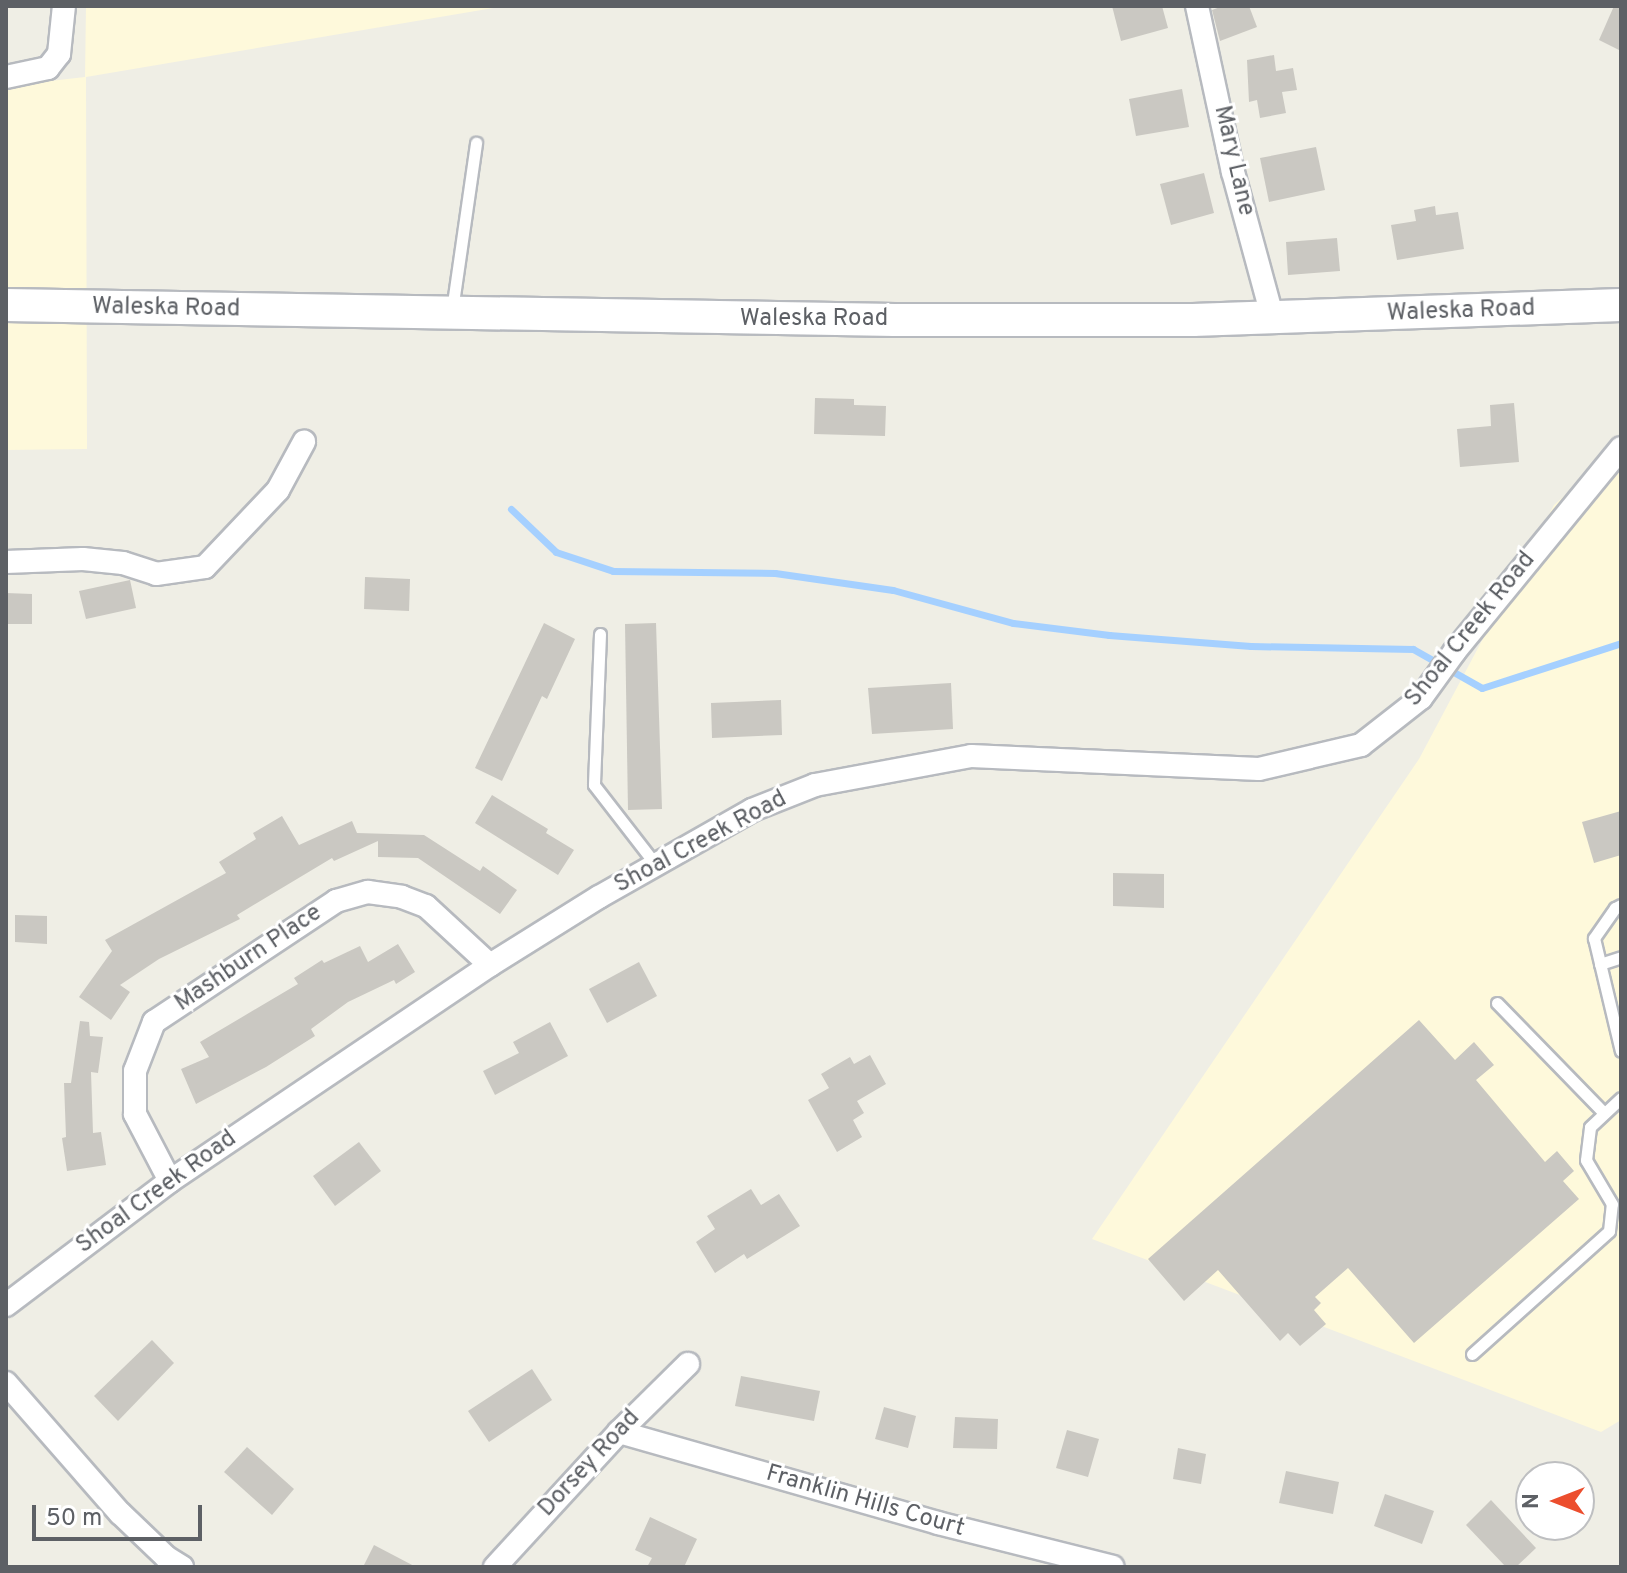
<!DOCTYPE html>
<html>
<head>
<meta charset="utf-8">
<style>
  body { margin:0 }
  #map { position:relative; width:1627px; height:1573px; overflow:hidden; background:#efeee5; font-family:Overpass,sans-serif }
  div>[style] { position:absolute }
  .commercial>* { inset:0; background:#fef9db }
  .stream>* { height:7px; margin:-3.5px; padding:0 3.5px; transform-origin:3.5px; border-radius:3.5px; background:#a5d0ff }
  .building>* { inset:0; background:#cac8c2 }
  .roads { filter:drop-shadow(2px 0 #b7babf) drop-shadow(-2px 0 #b7babf) drop-shadow(0 2px #b7babf) drop-shadow(0 -2px #b7babf) }
  .service>* { height:11px; margin:-5.5px; padding:0 5.5px; transform-origin:5.5px; border-radius:5.5px; background:#fff }
  .minor>* { height:22px; margin:-11px; padding:0 11px; transform-origin:11px; border-radius:11px; background:#fff }
  .secondary>* { height:32px; margin:-16px; padding:0 16px; transform-origin:16px; border-radius:16px; background:#fff }
  span { translate:-50% -50%; white-space:nowrap; text-align:center; line-height:1.15; -webkit-text-stroke:6px #fff; paint-order:stroke }
  .street-label { font-size:24px; color:#5d6065 }
  .frame { position:absolute; inset:0; border:8px solid #5d6065; pointer-events:none }
  .north { position:absolute; left:1515px; top:1461px; width:80px; height:80px; box-sizing:border-box; background:#fff; border:2px solid #bebfc1; border-radius:50%; rotate:270deg; font-size:22px; font-weight:700; line-height:32px; text-align:center; color:#5d6065 }
  .north::after { content:''; display:block; margin:auto; width:28px; height:36px; background:#ec4e2e; clip-path:polygon(50% 0,100% 100%,50% 72%,0 100%) }
  .scale { position:absolute; left:32px; top:1505px; width:170px; height:36px; box-sizing:border-box; border:4px solid #5d6065; border-top:0; padding-left:10px; font-size:24px; line-height:28px; white-space:nowrap; color:#5d6065; -webkit-text-stroke:6px #fff; paint-order:stroke }
</style>
</head>
<body>
<div id="map">
  <div class="commercial">
    <div style="clip-path:polygon(86px 6px,505px 6px,86px 77px,87px 449px,6px 450px,6px 86px,85px 77px)"></div>
    <div style="clip-path:polygon(1621px 445px,1621px 1420px,1601px 1432px,1092px 1239px,1419px 759px,1554px 505px)"></div>
  </div>
  <div class="stream">
    <div style="left:511px;top:509px;width:62px;rotate:43.7deg"></div>
    <div style="left:556px;top:552px;width:60px;rotate:18.4deg"></div>
    <div style="left:613px;top:571px;width:162px;rotate:0.7deg"></div>
    <div style="left:775px;top:573px;width:119px;rotate:8.2deg"></div>
    <div style="left:893px;top:590px;width:124px;rotate:15.4deg"></div>
    <div style="left:1013px;top:623px;width:97px;rotate:7.1deg"></div>
    <div style="left:1109px;top:635px;width:142px;rotate:4.4deg"></div>
    <div style="left:1251px;top:646px;width:162px;rotate:1.1deg"></div>
    <div style="left:1413px;top:649px;width:79px;rotate:29.5deg"></div>
    <div style="left:1482px;top:688px;width:146px;rotate:-17.9deg"></div>
  </div>
  <div class="building">
    <div style="clip-path:polygon(1112px 6px,1162px 6px,1168px 28px,1121px 41px)"></div>
    <div style="clip-path:polygon(1223px 6px,1249px 6px,1257px 27px,1220px 41px,1212px 10px)"></div>
    <div style="clip-path:polygon(1614px 6px,1621px 6px,1621px 51px,1599px 40px)"></div>
    <div style="clip-path:polygon(1274px 55px,1276px 71px,1293px 68px,1297px 90px,1282px 92px,1286px 113px,1260px 118px,1257px 100px,1249px 102px,1247px 60px)"></div>
    <div style="clip-path:polygon(1182px 89px,1189px 127px,1136px 136px,1129px 99px)"></div>
    <div style="clip-path:polygon(1316px 147px,1325px 190px,1269px 202px,1260px 158px)"></div>
    <div style="clip-path:polygon(1204px 173px,1214px 213px,1171px 225px,1160px 184px)"></div>
    <div style="clip-path:polygon(1435px 206px,1436px 215px,1458px 212px,1464px 249px,1397px 260px,1391px 225px,1416px 221px,1414px 210px)"></div>
    <div style="clip-path:polygon(1337px 238px,1340px 271px,1288px 275px,1286px 242px)"></div>
    <div style="clip-path:polygon(815px 398px,854px 399px,854px 405px,886px 406px,885px 436px,814px 434px)"></div>
    <div style="clip-path:polygon(1514px 403px,1519px 462px,1460px 467px,1457px 429px,1491px 426px,1490px 405px)"></div>
    <div style="clip-path:polygon(365px 577px,410px 579px,409px 611px,364px 609px)"></div>
    <div style="clip-path:polygon(130px 580px,136px 608px,86px 619px,79px 591px)"></div>
    <div style="clip-path:polygon(6px 593px,32px 594px,32px 624px,6px 624px)"></div>
    <div style="clip-path:polygon(544px 623px,575px 639px,547px 699px,542px 696px,502px 781px,475px 768px)"></div>
    <div style="clip-path:polygon(656px 623px,662px 809px,628px 810px,625px 624px)"></div>
    <div style="clip-path:polygon(951px 683px,953px 729px,872px 734px,868px 688px)"></div>
    <div style="clip-path:polygon(781px 700px,782px 735px,712px 738px,711px 703px)"></div>
    <div style="clip-path:polygon(492px 795px,548px 829px,546px 833px,574px 850px,558px 875px,475px 823px)"></div>
    <div style="clip-path:polygon(1621px 811px,1621px 855px,1594px 863px,1582px 822px)"></div>
    <div style="clip-path:polygon(282px 816px,299px 845px,352px 821px,357px 833px,424px 835px,480px 871px,483px 866px,517px 890px,500px 914px,418px 858px,378px 857px,378px 841px,334px 861px,332px 858px,237px 915px,240px 919px,159px 959px,120px 985px,130px 992px,111px 1020px,79px 997px,112px 951px,105px 940px,226px 873px,219px 862px,256px 839px,253px 833px)"></div>
    <div style="clip-path:polygon(1113px 873px,1164px 874px,1164px 908px,1113px 906px)"></div>
    <div style="clip-path:polygon(15px 915px,47px 916px,47px 944px,15px 942px)"></div>
    <div style="clip-path:polygon(398px 944px,415px 972px,396px 984px,394px 980px,348px 1002px,311px 1029px,315px 1036px,266px 1067px,196px 1104px,181px 1069px,209px 1057px,200px 1042px,298px 984px,294px 978px,322px 960px,324px 963px,360px 946px,368px 962px)"></div>
    <div style="clip-path:polygon(639px 962px,657px 996px,607px 1023px,589px 989px)"></div>
    <div style="clip-path:polygon(1419px 1020px,1455px 1060px,1474px 1042px,1494px 1065px,1476px 1080px,1545px 1162px,1557px 1151px,1574px 1171px,1563px 1181px,1579px 1199px,1414px 1343px,1348px 1268px,1315px 1297px,1321px 1303px,1314px 1310px,1326px 1324px,1300px 1346px,1288px 1333px,1280px 1341px,1218px 1270px,1184px 1301px,1148px 1259px)"></div>
    <div style="clip-path:polygon(80px 1021px,89px 1022px,90px 1036px,103px 1037px,98px 1073px,91px 1072px,93px 1133px,101px 1132px,106px 1165px,67px 1171px,62px 1138px,66px 1137px,64px 1083px,71px 1083px)"></div>
    <div style="clip-path:polygon(550px 1022px,568px 1056px,495px 1095px,483px 1071px,519px 1053px,513px 1042px)"></div>
    <div style="clip-path:polygon(870px 1055px,886px 1084px,857px 1101px,864px 1113px,853px 1120px,862px 1137px,837px 1152px,808px 1100px,829px 1088px,821px 1074px,850px 1057px,854px 1064px)"></div>
    <div style="clip-path:polygon(359px 1142px,381px 1171px,335px 1206px,313px 1176px)"></div>
    <div style="clip-path:polygon(751px 1189px,761px 1205px,779px 1194px,800px 1226px,747px 1259px,744px 1254px,715px 1273px,696px 1242px,715px 1229px,707px 1216px)"></div>
    <div style="clip-path:polygon(152px 1340px,174px 1363px,118px 1421px,94px 1396px)"></div>
    <div style="clip-path:polygon(532px 1369px,552px 1400px,489px 1442px,468px 1411px)"></div>
    <div style="clip-path:polygon(741px 1376px,820px 1391px,814px 1421px,735px 1406px)"></div>
    <div style="clip-path:polygon(884px 1407px,916px 1416px,908px 1448px,875px 1439px)"></div>
    <div style="clip-path:polygon(955px 1417px,998px 1419px,997px 1449px,953px 1448px)"></div>
    <div style="clip-path:polygon(1067px 1430px,1099px 1439px,1088px 1477px,1056px 1468px)"></div>
    <div style="clip-path:polygon(247px 1447px,294px 1489px,272px 1515px,224px 1472px)"></div>
    <div style="clip-path:polygon(1178px 1448px,1206px 1454px,1201px 1484px,1173px 1479px)"></div>
    <div style="clip-path:polygon(1286px 1471px,1339px 1482px,1333px 1514px,1279px 1503px)"></div>
    <div style="clip-path:polygon(1385px 1494px,1434px 1511px,1422px 1544px,1374px 1526px)"></div>
    <div style="clip-path:polygon(1491px 1500px,1536px 1548px,1516px 1567px,1506px 1567px,1466px 1525px)"></div>
    <div style="clip-path:polygon(650px 1517px,697px 1539px,684px 1567px,647px 1567px,652px 1558px,635px 1550px)"></div>
    <div style="clip-path:polygon(374px 1545px,416px 1567px,363px 1567px)"></div>
  </div>
  <div class="roads">
    <div class="service">
      <div style="left:452px;top:310px;width:169px;rotate:-81.8deg"></div>
      <div style="left:600px;top:634px;width:151px;rotate:92.3deg"></div>
      <div style="left:594px;top:785px;width:101px;rotate:52.2deg"></div>
      <div style="left:1621px;top:905px;width:7px;rotate:153deg"></div>
      <div style="left:1615px;top:908px;width:37px;rotate:125deg"></div>
      <div style="left:1594px;top:938px;width:116px;rotate:76.6deg"></div>
      <div style="left:1600px;top:964px;width:22px;rotate:-18deg"></div>
      <div style="left:1497px;top:1003px;width:153px;rotate:45.8deg"></div>
      <div style="left:1472px;top:1354px;width:184px;rotate:-41.9deg"></div>
      <div style="left:1609px;top:1231px;width:27px;rotate:-84deg"></div>
      <div style="left:1612px;top:1204px;width:51px;rotate:-120.6deg"></div>
      <div style="left:1586px;top:1160px;width:33px;rotate:-83deg"></div>
      <div style="left:1590px;top:1127px;width:42px;rotate:-43.1deg"></div>
    </div>
    <div class="minor">
      <div style="left:1197px;top:6px;width:170px;rotate:77.8deg"></div>
      <div style="left:1233px;top:172px;width:149px;rotate:74.8deg"></div>
      <div style="left:6px;top:77px;width:43px;rotate:-12.1deg"></div>
      <div style="left:48px;top:68px;width:18px;rotate:-52deg"></div>
      <div style="left:59px;top:54px;width:48px;rotate:-84.1deg"></div>
      <div style="left:6px;top:562px;width:77px;rotate:-2.2deg"></div>
      <div style="left:83px;top:559px;width:40px;rotate:5.7deg"></div>
      <div style="left:123px;top:563px;width:35px;rotate:18deg"></div>
      <div style="left:156px;top:574px;width:49px;rotate:-8.1deg"></div>
      <div style="left:205px;top:567px;width:106px;rotate:-46.5deg"></div>
      <div style="left:278px;top:490px;width:55px;rotate:-61.6deg"></div>
      <div style="left:170px;top:1181px;width:76px;rotate:-117.6deg"></div>
      <div style="left:135px;top:1114px;width:43px;rotate:-90deg"></div>
      <div style="left:135px;top:1071px;width:53px;rotate:-68.8deg"></div>
      <div style="left:154px;top:1022px;width:219px;rotate:-33.6deg"></div>
      <div style="left:336px;top:901px;width:33px;rotate:-16deg"></div>
      <div style="left:368px;top:892px;width:34px;rotate:8deg"></div>
      <div style="left:402px;top:897px;width:26px;rotate:21deg"></div>
      <div style="left:426px;top:906px;width:87px;rotate:42.7deg"></div>
      <div style="left:6px;top:1305px;width:206px;rotate:-37.1deg"></div>
      <div style="left:170px;top:1181px;width:386px;rotate:-34deg"></div>
      <div style="left:490px;top:965px;width:128px;rotate:-32deg"></div>
      <div style="left:599px;top:897px;width:176px;rotate:-29.6deg"></div>
      <div style="left:752px;top:810px;width:68px;rotate:-21.6deg"></div>
      <div style="left:815px;top:785px;width:159px;rotate:-10.5deg"></div>
      <div style="left:971px;top:756px;width:288px;rotate:2.6deg"></div>
      <div style="left:1259px;top:769px;width:105px;rotate:-13.2deg"></div>
      <div style="left:1361px;top:745px;width:76px;rotate:-38.1deg"></div>
      <div style="left:1421px;top:698px;width:58px;rotate:-54.1deg"></div>
      <div style="left:1455px;top:651px;width:262px;rotate:-50.7deg"></div>
      <div style="left:6px;top:1383px;width:173px;rotate:48.8deg"></div>
      <div style="left:120px;top:1513px;width:64px;rotate:43.7deg"></div>
      <div style="left:166px;top:1557px;width:19px;rotate:32deg"></div>
      <div style="left:619px;top:1432px;width:332px;rotate:15.9deg"></div>
      <div style="left:938px;top:1523px;width:180px;rotate:14.1deg"></div>
      <div style="left:495px;top:1567px;width:183px;rotate:-47.4deg"></div>
      <div style="left:619px;top:1432px;width:97px;rotate:-44.6deg"></div>
    </div>
    <div class="secondary">
      <div style="left:6px;top:305px;width:889px;rotate:0.97deg"></div>
      <div style="left:895px;top:320px;width:298px"></div>
      <div style="left:1193px;top:320px;width:428px;rotate:-2deg"></div>
    </div>
  </div>
  <div class="street-label">
    <span style="left:1233px;top:161px;rotate:77deg">Mary Lane</span>
    <span style="left:166px;top:309px;rotate:1deg">Waleska Road</span>
    <span style="left:1461px;top:312px;rotate:-2deg">Waleska Road</span>
    <span style="left:814px;top:320px">Waleska Road</span>
    <span style="left:1471px;top:630px;rotate:-51deg">Shoal Creek Road</span>
    <span style="left:701px;top:843px;rotate:-28deg">Shoal Creek Road</span>
    <span style="left:249px;top:959px;rotate:-34deg">Mashburn Place</span>
    <span style="left:157px;top:1193px;rotate:-36deg">Shoal Creek Road</span>
    <span style="left:590px;top:1464px;rotate:-47deg">Dorsey Road</span>
    <span style="left:865px;top:1502px;rotate:16deg">Franklin Hills Court</span>
  </div>
  <div class="frame"></div>
  <div class="north">N</div>
  <div class="scale">50 m</div>
</div>
</body>
</html>
